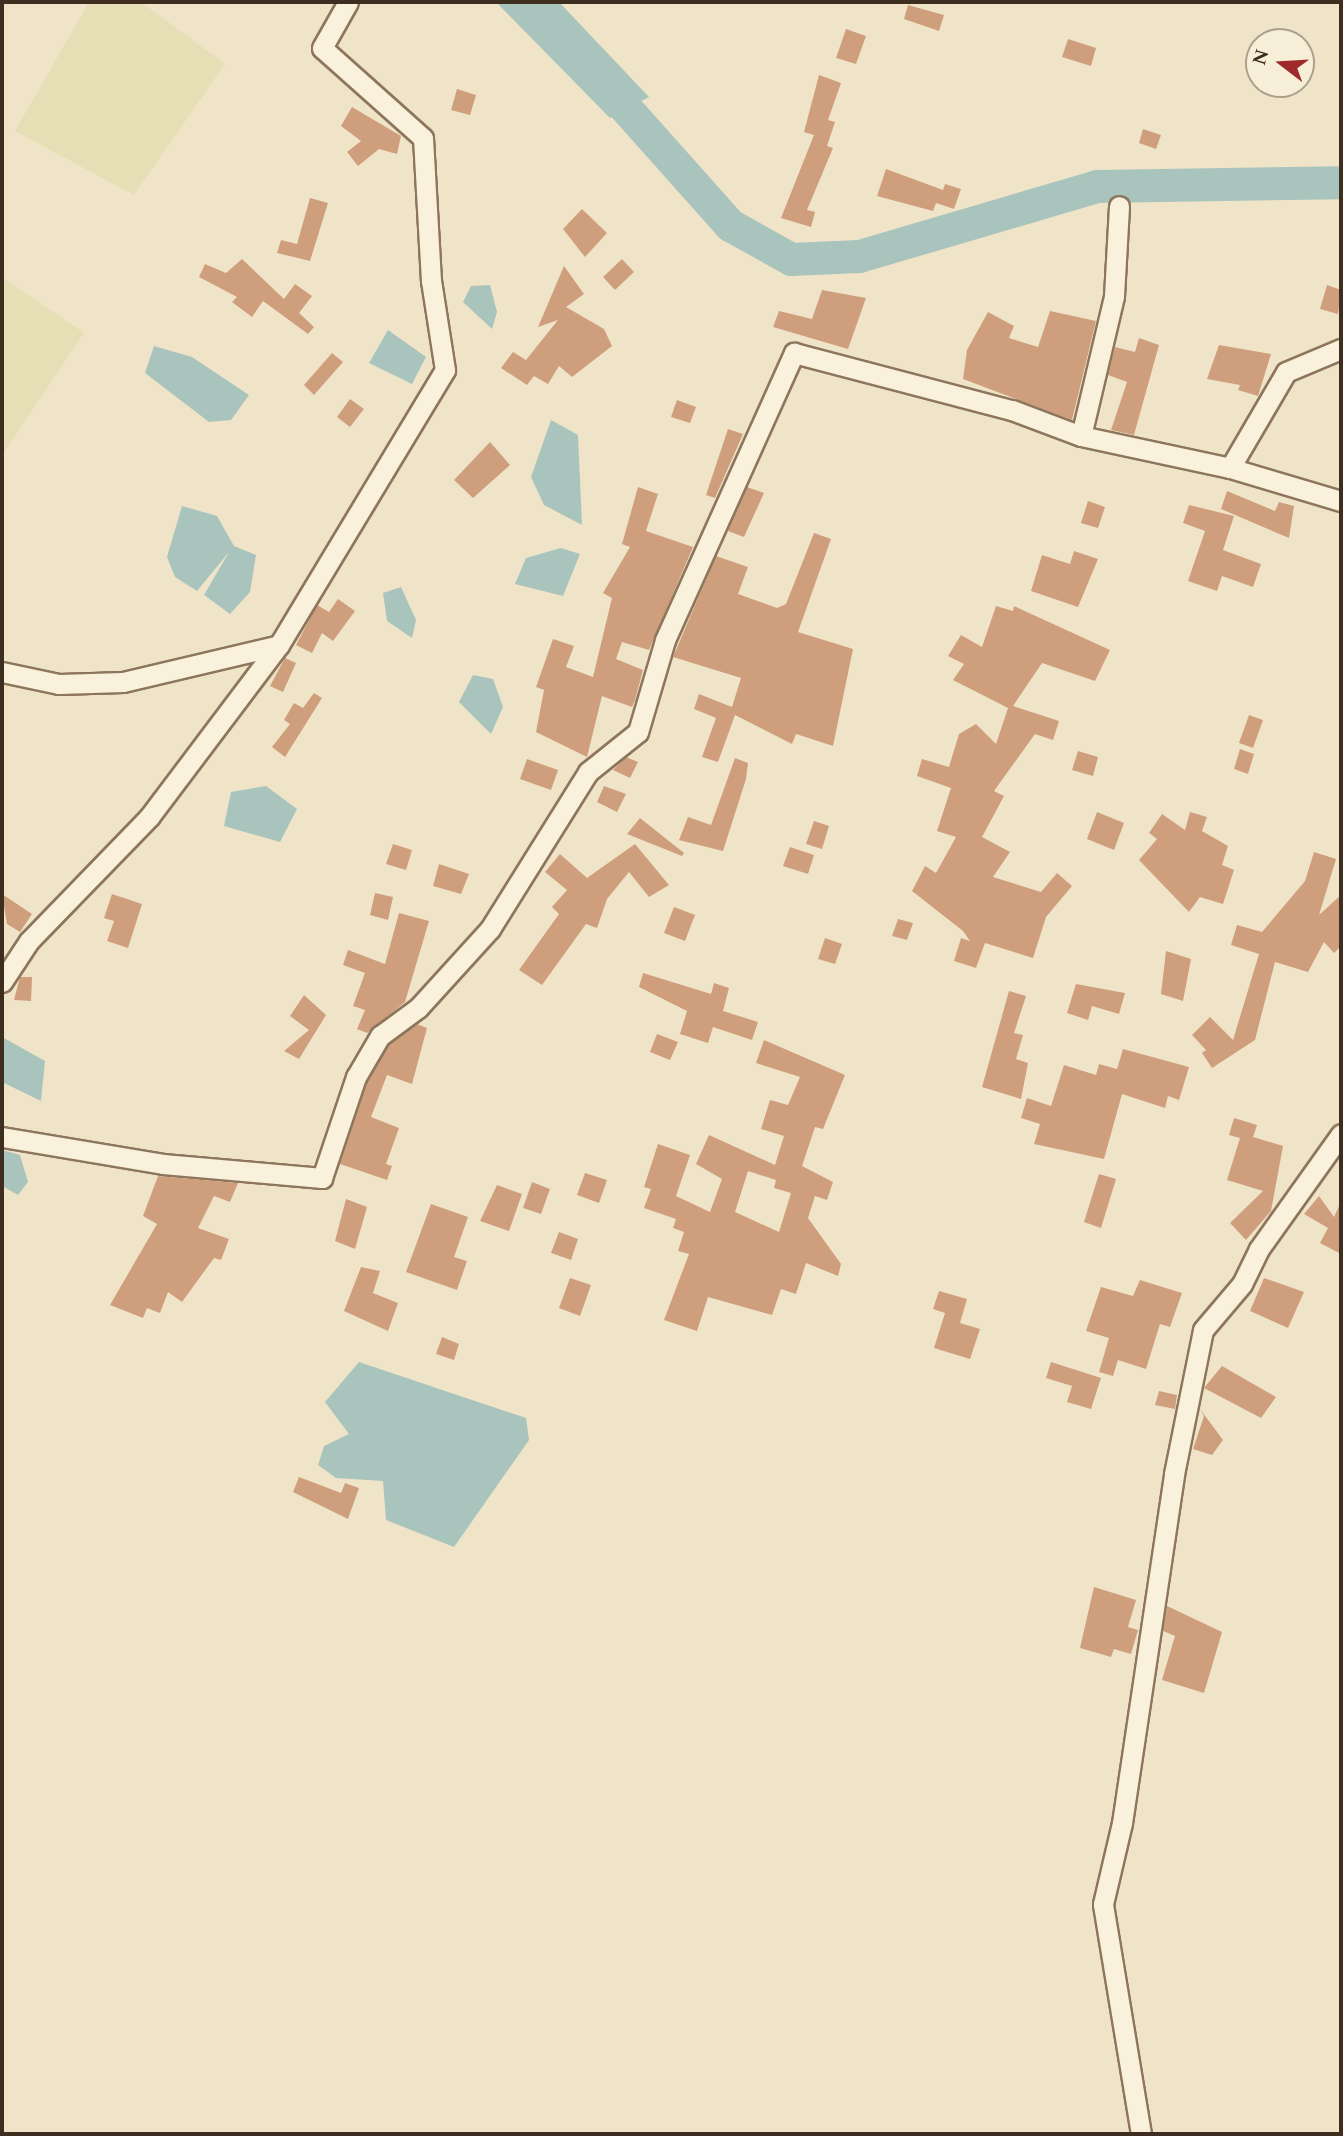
<!DOCTYPE html>
<html>
<head>
<meta charset="utf-8">
<style>
  body { margin:0 }
  #map { position:relative; width:1343px; height:2136px; overflow:hidden; background:#f0e4c8; font-family:Spectral,serif }
  div>[style] { position:absolute }
  .farmland>* { inset:0; background:#e6deb5 }
  .water>* { inset:0; background:#a9c4bc }
  .river>* { height:33px; margin:-16.5px; padding:0 16.5px; transform-origin:16.5px; border-radius:16.5px; background:#a9c4bc }
  .building>* { inset:0; background:#cf9f7d }
  .roads { filter:drop-shadow(2px 0 #8d765c) drop-shadow(-2px 0 #8d765c) drop-shadow(0 2px #8d765c) drop-shadow(0 -2px #8d765c) }
  .minor>* { height:19px; margin:-9.5px; padding:0 9.5px; transform-origin:9.5px; border-radius:9.5px; background:#faf1dc }
  span { translate:-50% -50%; white-space:nowrap; text-align:center; line-height:1.15; -webkit-text-stroke:5px #f7eed8; paint-order:stroke }
  .frame { position:absolute; inset:0; border:4px solid #3d2e20; pointer-events:none }
  .north { position:absolute; left:1245px; top:28px; width:70px; height:70px; box-sizing:border-box; background:#f7eed8; border:2px solid #ada18e; border-radius:50%; rotate:287deg; font-size:19px; font-weight:700; line-height:28px; text-align:center; color:#3d2e20 }
  .north::after { content:''; display:block; margin:auto; width:24px; height:32px; background:#9e2a2b; clip-path:polygon(50% 0,100% 100%,50% 72%,0 100%) }
</style>
</head>
<body>
<div id="map">
  <div class="farmland">
    <div style="clip-path:polygon(89px 2px,141px 2px,225px 64px,134px 195px,15px 131px)"></div>
    <div style="clip-path:polygon(2px 277px,84px 333px,2px 455px)"></div>
  </div>
  <div class="water">
    <div style="clip-path:polygon(496px 2px,559px 2px,649px 97px,610px 118px)"></div>
    <div style="clip-path:polygon(490px 285px,497px 312px,492px 329px,463px 302px,471px 286px)"></div>
    <div style="clip-path:polygon(388px 330px,426px 357px,412px 384px,369px 363px)"></div>
    <div style="clip-path:polygon(154px 346px,192px 357px,249px 395px,231px 420px,209px 422px,145px 373px)"></div>
    <div style="clip-path:polygon(551px 420px,578px 435px,582px 525px,544px 505px,531px 477px)"></div>
    <div style="clip-path:polygon(182px 506px,217px 516px,234px 546px,256px 555px,250px 592px,230px 614px,204px 595px,229px 552px,197px 591px,175px 577px,167px 557px)"></div>
    <div style="clip-path:polygon(561px 548px,580px 554px,563px 596px,515px 584px,526px 558px)"></div>
    <div style="clip-path:polygon(401px 587px,416px 620px,412px 638px,387px 621px,383px 593px)"></div>
    <div style="clip-path:polygon(473px 675px,493px 679px,503px 707px,491px 734px,459px 702px)"></div>
    <div style="clip-path:polygon(266px 786px,297px 809px,280px 842px,224px 826px,231px 792px)"></div>
    <div style="clip-path:polygon(2px 1037px,45px 1061px,41px 1101px,2px 1082px)"></div>
    <div style="clip-path:polygon(2px 1150px,20px 1155px,28px 1182px,18px 1195px,2px 1186px)"></div>
    <div style="clip-path:polygon(359px 1362px,526px 1418px,529px 1440px,454px 1547px,386px 1520px,383px 1481px,336px 1478px,318px 1465px,324px 1446px,349px 1434px,325px 1402px)"></div>
  </div>
  <div class="river">
    <div style="left:598px;top:77px;width:198px;rotate:48.3deg"></div>
    <div style="left:730px;top:225px;width:70px;rotate:29.1deg"></div>
    <div style="left:791px;top:259px;width:68px;rotate:-2.5deg"></div>
    <div style="left:859px;top:256px;width:248px;rotate:-16.4deg"></div>
    <div style="left:1097px;top:186px;width:244px;rotate:-0.9deg"></div>
  </div>
  <div class="building">
    <div style="clip-path:polygon(908px 5px,944px 15px,939px 31px,904px 19px)"></div>
    <div style="clip-path:polygon(846px 29px,866px 36px,856px 64px,836px 58px)"></div>
    <div style="clip-path:polygon(1068px 39px,1096px 48px,1091px 66px,1062px 57px)"></div>
    <div style="clip-path:polygon(819px 75px,841px 83px,828px 120px,835px 122px,827px 146px,833px 148px,807px 210px,815px 212px,811px 227px,781px 218px,814px 135px,804px 132px)"></div>
    <div style="clip-path:polygon(457px 89px,476px 95px,470px 115px,451px 110px)"></div>
    <div style="clip-path:polygon(352px 107px,401px 136px,397px 154px,379px 149px,358px 166px,347px 152px,361px 141px,341px 126px)"></div>
    <div style="clip-path:polygon(1143px 129px,1161px 135px,1156px 149px,1139px 143px)"></div>
    <div style="clip-path:polygon(886px 169px,943px 190px,945px 184px,961px 189px,954px 209px,936px 203px,933px 211px,877px 196px)"></div>
    <div style="clip-path:polygon(310px 198px,328px 203px,310px 261px,277px 253px,281px 240px,297px 244px)"></div>
    <div style="clip-path:polygon(582px 209px,607px 233px,585px 257px,563px 229px)"></div>
    <div style="clip-path:polygon(242px 259px,284px 299px,295px 284px,312px 296px,299px 313px,314px 327px,308px 334px,263px 301px,252px 317px,232px 302px,237px 297px,199px 277px,205px 264px,226px 273px)"></div>
    <div style="clip-path:polygon(622px 259px,634px 272px,615px 290px,603px 277px)"></div>
    <div style="clip-path:polygon(564px 266px,584px 294px,566px 307px,604px 329px,612px 346px,572px 377px,559px 366px,548px 384px,534px 376px,527px 385px,501px 368px,513px 352px,526px 360px,558px 320px,538px 327px)"></div>
    <div style="clip-path:polygon(1327px 285px,1341px 290px,1338px 314px,1320px 309px)"></div>
    <div style="clip-path:polygon(822px 290px,866px 298px,848px 349px,773px 327px,779px 311px,812px 319px)"></div>
    <div style="clip-path:polygon(1050px 311px,1096px 321px,1072px 420px,963px 379px,967px 350px,988px 312px,1014px 326px,1009px 338px,1038px 347px)"></div>
    <div style="clip-path:polygon(1139px 338px,1159px 345px,1134px 435px,1111px 430px,1127px 382px,1108px 375px,1115px 347px,1135px 352px)"></div>
    <div style="clip-path:polygon(1219px 345px,1271px 354px,1258px 396px,1238px 390px,1240px 385px,1207px 379px)"></div>
    <div style="clip-path:polygon(332px 353px,343px 362px,314px 395px,304px 385px)"></div>
    <div style="clip-path:polygon(350px 399px,364px 409px,350px 427px,337px 417px)"></div>
    <div style="clip-path:polygon(677px 400px,696px 407px,690px 423px,671px 417px)"></div>
    <div style="clip-path:polygon(728px 429px,743px 434px,715px 498px,706px 495px)"></div>
    <div style="clip-path:polygon(490px 442px,510px 465px,473px 498px,454px 480px)"></div>
    <div style="clip-path:polygon(638px 487px,658px 494px,646px 531px,693px 547px,649px 650px,622px 642px,616px 659px,643px 670px,635px 700px,632px 707px,602px 696px,587px 757px,536px 732px,544px 690px,536px 687px,553px 639px,574px 646px,566px 667px,593px 677px,612px 598px,603px 593px,630px 547px,622px 544px)"></div>
    <div style="clip-path:polygon(747px 487px,764px 493px,744px 537px,728px 531px)"></div>
    <div style="clip-path:polygon(1227px 491px,1275px 511px,1279px 502px,1294px 506px,1289px 538px,1221px 509px)"></div>
    <div style="clip-path:polygon(1088px 501px,1105px 507px,1098px 528px,1081px 523px)"></div>
    <div style="clip-path:polygon(1189px 505px,1234px 516px,1223px 550px,1261px 564px,1253px 587px,1222px 576px,1217px 591px,1188px 581px,1205px 531px,1183px 523px)"></div>
    <div style="clip-path:polygon(814px 533px,831px 539px,798px 632px,853px 649px,833px 746px,796px 734px,792px 744px,735px 715px,718px 762px,702px 757px,716px 718px,694px 709px,699px 694px,732px 707px,741px 678px,673px 657px,716px 556px,748px 567px,738px 594px,777px 608px,786px 604px)"></div>
    <div style="clip-path:polygon(1074px 551px,1098px 559px,1078px 607px,1031px 591px,1042px 555px,1070px 564px)"></div>
    <div style="clip-path:polygon(338px 599px,355px 611px,333px 641px,322px 633px,312px 653px,296px 645px,317px 605px,329px 612px)"></div>
    <div style="clip-path:polygon(996px 606px,1013px 611px,1014px 606px,1110px 650px,1095px 681px,1042px 663px,1013px 706px,1059px 721px,1053px 740px,1035px 734px,994px 791px,1004px 796px,982px 837px,1010px 852px,993px 877px,1041px 892px,1057px 873px,1072px 886px,1046px 917px,1033px 958px,985px 943px,976px 968px,954px 961px,961px 938px,970px 941px,963px 931px,912px 891px,925px 866px,936px 873px,956px 837px,937px 831px,951px 788px,917px 776px,922px 759px,949px 767px,959px 734px,976px 724px,996px 744px,1008px 708px,953px 680px,964px 664px,948px 656px,961px 635px,982px 647px)"></div>
    <div style="clip-path:polygon(285px 658px,296px 663px,283px 692px,270px 686px)"></div>
    <div style="clip-path:polygon(314px 693px,322px 698px,285px 757px,272px 747px,290px 724px,284px 720px,294px 703px,303px 708px)"></div>
    <div style="clip-path:polygon(1249px 715px,1263px 720px,1253px 748px,1239px 743px)"></div>
    <div style="clip-path:polygon(1240px 749px,1254px 754px,1248px 774px,1234px 769px)"></div>
    <div style="clip-path:polygon(1078px 751px,1098px 757px,1093px 776px,1072px 770px)"></div>
    <div style="clip-path:polygon(626px 757px,638px 762px,630px 778px,613px 770px)"></div>
    <div style="clip-path:polygon(735px 758px,748px 763px,746px 779px,723px 851px,679px 840px,688px 817px,711px 825px)"></div>
    <div style="clip-path:polygon(527px 759px,558px 770px,551px 790px,520px 779px)"></div>
    <div style="clip-path:polygon(604px 786px,626px 794px,617px 812px,597px 802px)"></div>
    <div style="clip-path:polygon(1097px 812px,1124px 823px,1114px 850px,1087px 839px)"></div>
    <div style="clip-path:polygon(1190px 812px,1207px 817px,1202px 831px,1228px 846px,1222px 865px,1234px 870px,1223px 904px,1200px 897px,1189px 912px,1139px 860px,1157px 839px,1149px 833px,1162px 814px,1185px 830px)"></div>
    <div style="clip-path:polygon(640px 818px,684px 853px,682px 856px,627px 834px)"></div>
    <div style="clip-path:polygon(814px 821px,829px 826px,822px 849px,806px 844px)"></div>
    <div style="clip-path:polygon(393px 844px,412px 850px,406px 870px,386px 864px)"></div>
    <div style="clip-path:polygon(635px 844px,669px 885px,649px 897px,629px 872px,607px 899px,597px 928px,586px 924px,542px 985px,519px 970px,559px 914px,552px 907px,567px 890px,545px 872px,560px 854px,587px 878px)"></div>
    <div style="clip-path:polygon(790px 847px,814px 855px,808px 874px,783px 866px)"></div>
    <div style="clip-path:polygon(1314px 852px,1336px 859px,1319px 915px,1341px 895px,1341px 946px,1334px 953px,1324px 942px,1308px 972px,1275px 962px,1255px 1040px,1212px 1068px,1202px 1053px,1206px 1050px,1192px 1035px,1210px 1017px,1233px 1040px,1259px 954px,1231px 945px,1237px 925px,1262px 932px,1305px 881px)"></div>
    <div style="clip-path:polygon(439px 864px,469px 874px,461px 894px,433px 886px)"></div>
    <div style="clip-path:polygon(375px 893px,393px 897px,388px 920px,370px 915px)"></div>
    <div style="clip-path:polygon(2px 894px,32px 914px,20px 932px,7px 924px)"></div>
    <div style="clip-path:polygon(112px 894px,142px 904px,128px 948px,107px 941px,114px 921px,104px 918px)"></div>
    <div style="clip-path:polygon(674px 907px,695px 915px,685px 941px,664px 933px)"></div>
    <div style="clip-path:polygon(399px 913px,429px 921px,405px 1002px,367px 1033px,357px 1029px,365px 1010px,353px 1006px,365px 973px,343px 965px,348px 950px,385px 964px)"></div>
    <div style="clip-path:polygon(898px 919px,913px 923px,907px 940px,892px 936px)"></div>
    <div style="clip-path:polygon(825px 938px,842px 944px,835px 964px,818px 959px)"></div>
    <div style="clip-path:polygon(1166px 951px,1191px 959px,1183px 1001px,1161px 994px)"></div>
    <div style="clip-path:polygon(643px 973px,711px 994px,714px 983px,729px 988px,723px 1011px,758px 1022px,752px 1040px,713px 1027px,708px 1043px,680px 1034px,687px 1011px,639px 987px)"></div>
    <div style="clip-path:polygon(20px 977px,32px 977px,31px 1001px,14px 1000px)"></div>
    <div style="clip-path:polygon(1076px 984px,1125px 993px,1119px 1014px,1092px 1006px,1088px 1020px,1067px 1013px)"></div>
    <div style="clip-path:polygon(1009px 991px,1026px 996px,1014px 1033px,1023px 1035px,1016px 1059px,1028px 1063px,1021px 1099px,982px 1087px)"></div>
    <div style="clip-path:polygon(304px 995px,326px 1015px,299px 1059px,284px 1051px,309px 1030px,290px 1016px)"></div>
    <div style="clip-path:polygon(417px 1024px,427px 1028px,412px 1084px,387px 1075px,371px 1117px,399px 1128px,386px 1164px,392px 1166px,387px 1180px,340px 1164px,367px 1082px,389px 1044px)"></div>
    <div style="clip-path:polygon(657px 1034px,678px 1042px,670px 1060px,650px 1052px)"></div>
    <div style="clip-path:polygon(evenodd,764px 1040px,845px 1075px,823px 1129px,815px 1127px,802px 1166px,833px 1182px,827px 1200px,815px 1196px,808px 1218px,841px 1264px,838px 1276px,806px 1263px,796px 1294px,781px 1289px,772px 1315px,708px 1297px,697px 1331px,664px 1320px,689px 1254px,678px 1251px,684px 1232px,673px 1228px,676px 1219px,644px 1208px,651px 1189px,644px 1187px,658px 1144px,690px 1155px,676px 1196px,710px 1212px,722px 1179px,696px 1164px,709px 1135px,775px 1165px,784px 1136px,761px 1129px,770px 1100px,788px 1105px,800px 1077px,756px 1063px,764px 1040px,748px 1171px,776px 1180px,774px 1188px,791px 1193px,779px 1232px,735px 1212px,748px 1171px)"></div>
    <div style="clip-path:polygon(1123px 1049px,1189px 1067px,1179px 1100px,1168px 1096px,1165px 1108px,1122px 1094px,1104px 1159px,1034px 1144px,1040px 1124px,1021px 1118px,1027px 1098px,1051px 1106px,1064px 1065px,1096px 1075px,1099px 1064px,1117px 1069px)"></div>
    <div style="clip-path:polygon(1234px 1118px,1257px 1125px,1253px 1137px,1283px 1146px,1271px 1211px,1246px 1240px,1230px 1223px,1263px 1191px,1227px 1180px,1240px 1138px,1229px 1135px)"></div>
    <div style="clip-path:polygon(585px 1173px,607px 1180px,599px 1203px,577px 1195px)"></div>
    <div style="clip-path:polygon(1099px 1174px,1116px 1179px,1101px 1228px,1084px 1222px)"></div>
    <div style="clip-path:polygon(158px 1176px,238px 1183px,230px 1202px,214px 1196px,198px 1228px,229px 1239px,221px 1260px,214px 1258px,182px 1302px,168px 1292px,160px 1313px,147px 1308px,143px 1318px,110px 1305px,157px 1224px,143px 1216px)"></div>
    <div style="clip-path:polygon(532px 1182px,550px 1189px,541px 1214px,523px 1208px)"></div>
    <div style="clip-path:polygon(497px 1185px,522px 1194px,509px 1231px,480px 1221px)"></div>
    <div style="clip-path:polygon(1319px 1196px,1334px 1217px,1341px 1202px,1341px 1254px,1320px 1243px,1328px 1228px,1304px 1214px)"></div>
    <div style="clip-path:polygon(346px 1199px,367px 1207px,355px 1249px,335px 1241px)"></div>
    <div style="clip-path:polygon(431px 1204px,468px 1217px,454px 1257px,467px 1261px,457px 1290px,406px 1272px)"></div>
    <div style="clip-path:polygon(559px 1232px,578px 1239px,571px 1260px,551px 1253px)"></div>
    <div style="clip-path:polygon(361px 1267px,380px 1271px,373px 1293px,398px 1303px,388px 1331px,344px 1311px)"></div>
    <div style="clip-path:polygon(570px 1278px,591px 1285px,580px 1316px,559px 1308px)"></div>
    <div style="clip-path:polygon(1264px 1278px,1304px 1292px,1288px 1328px,1250px 1311px)"></div>
    <div style="clip-path:polygon(1140px 1280px,1182px 1293px,1170px 1327px,1160px 1324px,1146px 1369px,1118px 1360px,1113px 1376px,1099px 1372px,1109px 1338px,1086px 1331px,1101px 1287px,1133px 1296px)"></div>
    <div style="clip-path:polygon(939px 1291px,967px 1299px,960px 1323px,980px 1329px,970px 1359px,934px 1348px,945px 1313px,933px 1309px)"></div>
    <div style="clip-path:polygon(442px 1337px,459px 1344px,454px 1360px,436px 1354px)"></div>
    <div style="clip-path:polygon(1051px 1362px,1101px 1378px,1091px 1409px,1067px 1402px,1072px 1386px,1046px 1378px)"></div>
    <div style="clip-path:polygon(1222px 1366px,1276px 1397px,1261px 1418px,1204px 1388px)"></div>
    <div style="clip-path:polygon(1159px 1391px,1177px 1395px,1175px 1409px,1155px 1405px)"></div>
    <div style="clip-path:polygon(1200px 1409px,1223px 1440px,1212px 1455px,1193px 1449px,1204px 1416px)"></div>
    <div style="clip-path:polygon(299px 1477px,341px 1493px,345px 1483px,359px 1488px,348px 1519px,293px 1492px)"></div>
    <div style="clip-path:polygon(1094px 1587px,1136px 1600px,1128px 1627px,1138px 1630px,1131px 1654px,1114px 1649px,1111px 1657px,1080px 1648px)"></div>
    <div style="clip-path:polygon(1167px 1606px,1222px 1632px,1204px 1693px,1162px 1680px,1175px 1636px,1163px 1631px)"></div>
  </div>
  <div class="roads">
    <div class="minor">
      <div style="left:1081px;top:436px;width:152px;rotate:12.1deg"></div>
      <div style="left:1230px;top:468px;width:116px;rotate:16.6deg"></div>
      <div style="left:1230px;top:468px;width:111px;rotate:-59.7deg"></div>
      <div style="left:1286px;top:372px;width:60px;rotate:-22.7deg"></div>
      <div style="left:2px;top:672px;width:58px;rotate:11.9deg"></div>
      <div style="left:59px;top:684px;width:64px;rotate:-1.8deg"></div>
      <div style="left:123px;top:682px;width:160px;rotate:-13.3deg"></div>
      <div style="left:279px;top:645px;width:321px;rotate:-58.9deg"></div>
      <div style="left:445px;top:370px;width:90px;rotate:-98.9deg"></div>
      <div style="left:431px;top:281px;width:143px;rotate:-93.2deg"></div>
      <div style="left:423px;top:138px;width:135px;rotate:-138.3deg"></div>
      <div style="left:322px;top:48px;width:53px;rotate:-60.5deg"></div>
      <div style="left:2px;top:982px;width:49px;rotate:-56.6deg"></div>
      <div style="left:29px;top:941px;width:174px;rotate:-45.9deg"></div>
      <div style="left:150px;top:816px;width:214px;rotate:-53deg"></div>
      <div style="left:2px;top:1137px;width:163px;rotate:9.5deg"></div>
      <div style="left:163px;top:1164px;width:160px;rotate:5deg"></div>
      <div style="left:322px;top:1178px;width:107px;rotate:-71.4deg"></div>
      <div style="left:356px;top:1077px;width:48px;rotate:-59.7deg"></div>
      <div style="left:380px;top:1036px;width:47px;rotate:-36.4deg"></div>
      <div style="left:418px;top:1008px;width:107px;rotate:-47.7deg"></div>
      <div style="left:490px;top:929px;width:185px;rotate:-58deg"></div>
      <div style="left:588px;top:772px;width:64px;rotate:-38.7deg"></div>
      <div style="left:638px;top:732px;width:96px;rotate:-73.6deg"></div>
      <div style="left:665px;top:640px;width:315px;rotate:-65.8deg"></div>
      <div style="left:794px;top:353px;width:225px;rotate:14.7deg"></div>
      <div style="left:1012px;top:410px;width:74px;rotate:20.6deg"></div>
      <div style="left:1081px;top:436px;width:144px;rotate:-76.7deg"></div>
      <div style="left:1114px;top:296px;width:90px;rotate:-86.8deg"></div>
      <div style="left:1141px;top:2134px;width:233px;rotate:-99.4deg"></div>
      <div style="left:1103px;top:1904px;width:83px;rotate:-76.8deg"></div>
      <div style="left:1122px;top:1823px;width:353px;rotate:-81.5deg"></div>
      <div style="left:1174px;top:1474px;width:147px;rotate:-78.6deg"></div>
      <div style="left:1203px;top:1330px;width:60px;rotate:-49.7deg"></div>
      <div style="left:1242px;top:1284px;width:39px;rotate:-64deg"></div>
      <div style="left:1259px;top:1249px;width:141px;rotate:-54.5deg"></div>
    </div>
  </div>
  <div class="frame"></div>
  <div class="north">N</div>
</div>
</body>
</html>
